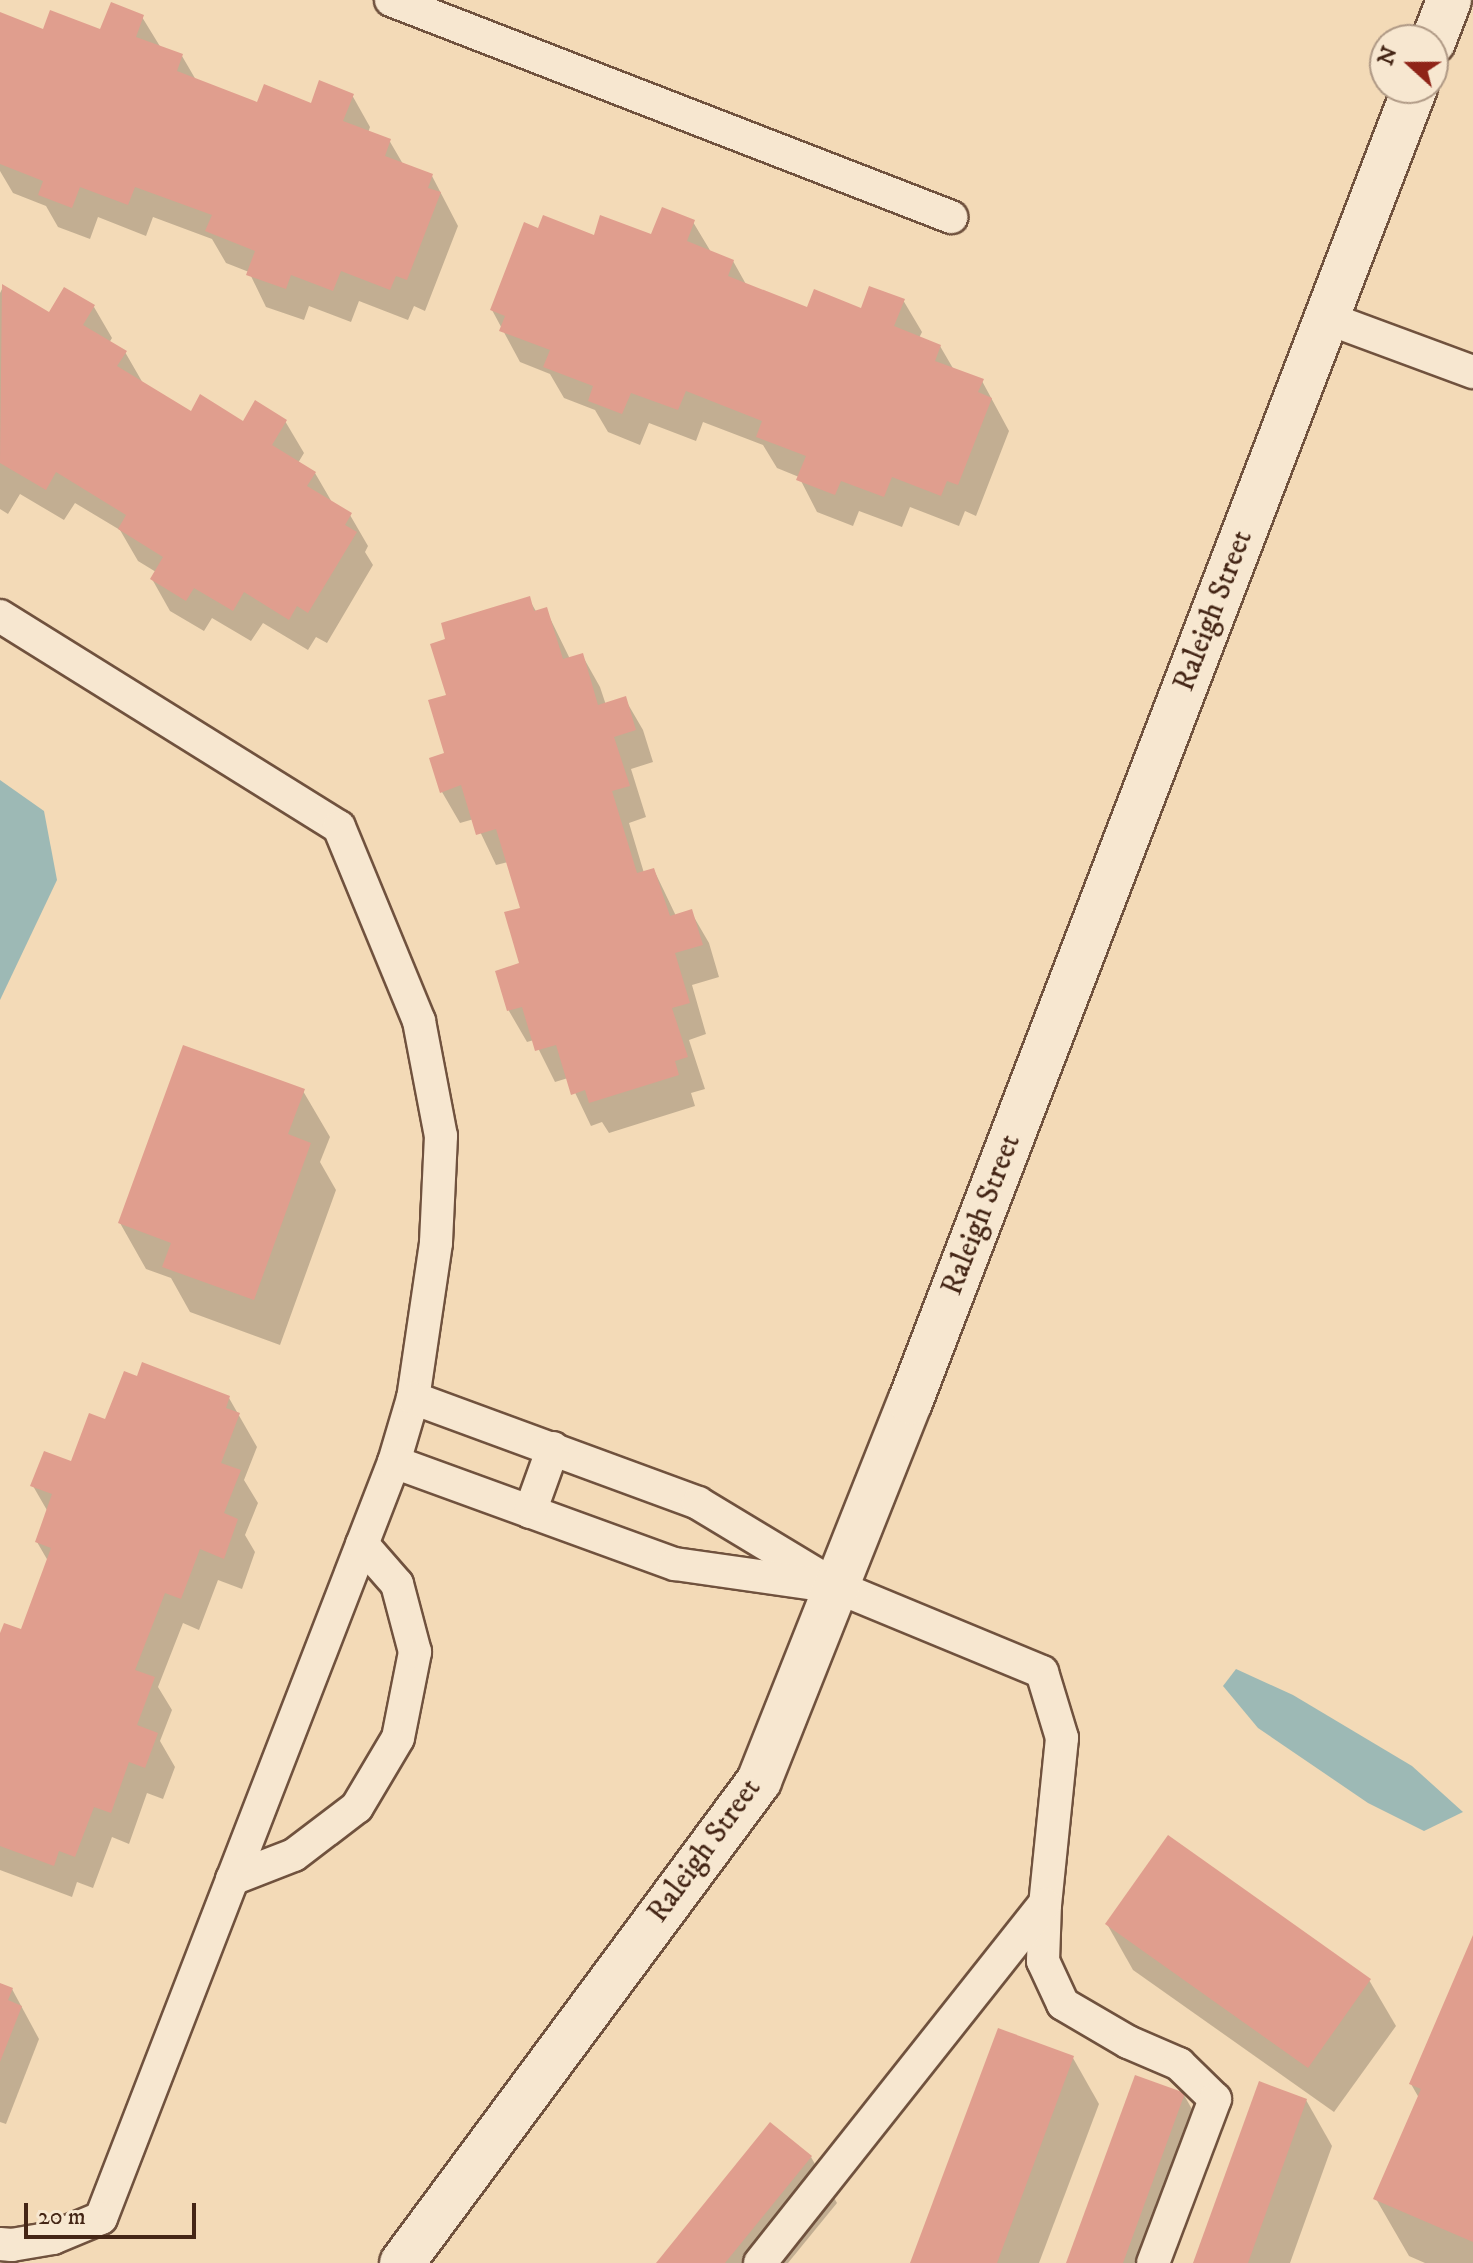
<!DOCTYPE html>
<html>
<head>
<meta charset="utf-8">
<style>
  body { margin:0 }
  #map { position:relative; width:1473px; height:2263px; overflow:hidden; background:#f3dab7; font-family:"IM FELL DW Pica",serif }
  div>[style] { position:absolute }
  .water>* { inset:0; background:#9db9b5 }
  .shadow>* { inset:0; background:#0003 }
  .building>* { inset:0; background:#e09e8e }
  .roads { filter:drop-shadow(2px 0 #70523e) drop-shadow(-2px 0 #70523e) drop-shadow(0 2px #70523e) drop-shadow(0 -2px #70523e) }
  .lane>* { height:32px; margin:-16px; padding:0 16px; transform-origin:16px; border-radius:16px; background:#f7e7d0 }
  .secondary>* { height:44px; margin:-22px; padding:0 22px; transform-origin:22px; border-radius:22px; background:#f7e7d0 }
  span { translate:-50% -50%; white-space:nowrap; text-align:center; line-height:1.15; -webkit-text-stroke:6px #f7e7d0; paint-order:stroke }
  .street-label { font-size:30px; color:#442515 }
  .north { position:absolute; left:1369px; top:24px; width:80px; height:80px; box-sizing:border-box; background:#f7e7d0; border:2px solid #af9985; border-radius:50%; rotate:291deg; font-size:22px; font-weight:700; line-height:32px; text-align:center; color:#442515 }
  .north::after { content:''; display:block; margin:auto; width:28px; height:36px; background:#8f2418; clip-path:polygon(50% 0,100% 100%,50% 72%,0 100%) }
  .scale { position:absolute; left:24px; top:2203px; width:172px; height:36px; box-sizing:border-box; border:4px solid #442515; border-top:0; padding-left:10px; font-size:24px; line-height:28px; white-space:nowrap; color:#442515; -webkit-text-stroke:6px #f7e7d0; paint-order:stroke }
</style>
</head>
<body>
<div id="map">
  <div class="water">
    <div style="clip-path:polygon(0 780px,44px 811px,57px 880px,0 1000px)"></div>
    <div style="clip-path:polygon(1236px 1669px,1293px 1695px,1412px 1766px,1463px 1812px,1424px 1831px,1368px 1803px,1258px 1728px,1223px 1686px)"></div>
  </div>
  <div class="shadow">
    <div style="clip-path:polygon(0 14px,44px 31px,102px 32px,142px 17px,161px 48px,182px 56px,196px 80px,258px 104px,312px 105px,352px 95px,370px 127px,368px 133px,389px 140px,403px 164px,432px 176px,458px 226px,425px 311px,414px 306px,408px 320px,359px 301px,351px 322px,309px 306px,304px 320px,266px 307px,249px 272px,226px 263px,212px 239px,153px 217px,146px 236px,98px 217px,90px 239px,58px 227px,46px 206px,13px 193px,0 171px)"></div>
    <div style="clip-path:polygon(693px 222px,711px 252px,733px 261px,747px 286px,808px 309px,862px 310px,903px 300px,922px 332px,919px 338px,940px 346px,954px 370px,982px 381px,1009px 431px,976px 516px,965px 511px,959px 526px,910px 507px,902px 527px,859px 511px,853px 526px,817px 512px,799px 477px,777px 468px,763px 445px,703px 422px,696px 441px,649px 423px,640px 445px,608px 432px,595px 410px,564px 398px,550px 374px,520px 362px,492px 310px,539px 230px,595px 237px,653px 237px)"></div>
    <div style="clip-path:polygon(3px 287px,50px 315px,94px 307px,112px 338px,109px 343px,125px 352px,144px 385px,192px 414px,244px 424px,285px 421px,304px 453px,298px 463px,315px 473px,333px 504px,350px 515px,368px 546px,365px 552px,373px 565px,327px 643px,316px 637px,308px 650px,263px 623px,251px 641px,212px 618px,204px 631px,170px 611px,152px 579px,156px 572px,138px 561px,120px 530px,75px 503px,64px 520px,20px 494px,8px 514px,0 509px,0 293px)"></div>
    <div style="clip-path:polygon(529px 599px,537px 613px,546px 610px,570px 659px,582px 655px,600px 687px,606px 705px,625px 699px,643px 730px,653px 762px,631px 769px,646px 817px,629px 823px,644px 873px,654px 870px,676px 916px,691px 912px,709px 943px,719px 977px,692px 985px,706px 1034px,689px 1040px,705px 1089px,691px 1093px,695px 1106px,609px 1133px,602px 1122px,591px 1126px,568px 1078px,555px 1082px,534px 1040px,527px 1042px,509px 1011px,497px 973px,522px 965px,523px 909px,508px 862px,496px 865px,474px 819px,460px 823px,442px 792px,447px 754px,447px 640px)"></div>
    <div style="clip-path:polygon(303px 1091px,330px 1137px,320px 1162px,336px 1190px,280px 1345px,190px 1312px,171px 1278px,146px 1269px,120px 1223px)"></div>
    <div style="clip-path:polygon(229px 1398px,257px 1447px,244px 1480px,258px 1503px,245px 1535px,255px 1552px,242px 1589px,218px 1580px,199px 1630px,183px 1623px,158px 1687px,172px 1710px,160px 1741px,175px 1767px,163px 1799px,147px 1793px,129px 1844px,112px 1837px,93px 1888px,77px 1882px,72px 1897px,0 1870px,0 1638px,22px 1632px,48px 1561px,37px 1542px,48px 1512px,33px 1486px,72px 1463px,107px 1421px)"></div>
    <div style="clip-path:polygon(1107px 1924px,1369px 1980px,1396px 2026px,1334px 2112px,1133px 1970px)"></div>
    <div style="clip-path:polygon(1473px 1940px,1473px 2263px,1425px 2263px,1409px 2256px,1376px 2199px,1419px 2098px,1411px 2084px)"></div>
    <div style="clip-path:polygon(0 1985px,12px 1989px,39px 2039px,6px 2124px,0 2122px)"></div>
    <div style="clip-path:polygon(1073px 2058px,1099px 2104px,1039px 2263px,912px 2263px)"></div>
    <div style="clip-path:polygon(1184px 2095px,1210px 2141px,1165px 2263px,1068px 2263px)"></div>
    <div style="clip-path:polygon(1306px 2100px,1332px 2146px,1290px 2263px,1195px 2263px)"></div>
    <div style="clip-path:polygon(811px 2157px,837px 2203px,788px 2263px,658px 2263px)"></div>
  </div>
  <div class="building">
    <div style="clip-path:polygon(111px 2px,144px 15px,136px 37px,183px 54px,177px 71px,257px 102px,264px 84px,311px 103px,319px 80px,354px 94px,343px 121px,391px 139px,385px 156px,433px 174px,428px 188px,441px 192px,407px 280px,396px 276px,390px 290px,341px 271px,333px 291px,291px 275px,286px 289px,246px 275px,255px 251px,205px 231px,212px 215px,135px 187px,128px 205px,80px 187px,72px 208px,38px 195px,43px 181px,0 164px,0 12px,43px 29px,50px 10px,100px 29px)"></div>
    <div style="clip-path:polygon(662px 207px,695px 220px,687px 241px,734px 260px,728px 276px,807px 307px,814px 289px,861px 308px,869px 286px,905px 299px,894px 326px,941px 345px,935px 361px,984px 379px,978px 392px,992px 398px,958px 485px,947px 481px,941px 496px,892px 477px,884px 497px,841px 481px,835px 495px,796px 480px,806px 456px,756px 437px,762px 421px,686px 391px,678px 410px,631px 393px,622px 414px,588px 401px,593px 386px,543px 367px,550px 350px,499px 331px,505px 316px,490px 310px,524px 222px,538px 228px,543px 215px,594px 235px,600px 215px,651px 234px)"></div>
    <div style="clip-path:polygon(2px 284px,49px 312px,64px 287px,95px 305px,83px 325px,127px 351px,117px 366px,191px 411px,200px 394px,243px 421px,255px 400px,287px 420px,272px 445px,316px 472px,307px 486px,352px 513px,345px 525px,357px 532px,308px 613px,297px 606px,289px 620px,244px 592px,233px 611px,194px 588px,186px 601px,150px 579px,163px 557px,118px 529px,126px 515px,56px 472px,46px 490px,0 463px)"></div>
    <div style="clip-path:polygon(530px 596px,534px 611px,547px 607px,563px 659px,583px 653px,598px 705px,626px 696px,636px 730px,614px 737px,630px 786px,612px 791px,637px 873px,654px 868px,670px 916px,692px 909px,703px 945px,675px 953px,690px 1003px,672px 1008px,688px 1057px,675px 1061px,679px 1075px,589px 1103px,585px 1090px,571px 1095px,556px 1045px,535px 1051px,522px 1007px,507px 1011px,495px 971px,519px 963px,504px 912px,520px 908px,496px 829px,476px 835px,461px 785px,440px 793px,429px 758px,444px 753px,428px 700px,446px 695px,430px 644px,445px 639px,441px 623px)"></div>
    <div style="clip-path:polygon(183px 1045px,305px 1089px,288px 1134px,311px 1143px,254px 1300px,162px 1267px,171px 1243px,118px 1223px)"></div>
    <div style="clip-path:polygon(142px 1362px,230px 1396px,226px 1408px,240px 1413px,221px 1463px,241px 1470px,224px 1513px,238px 1519px,224px 1559px,200px 1549px,181px 1599px,165px 1593px,135px 1670px,155px 1677px,137px 1725px,158px 1733px,145px 1768px,129px 1762px,111px 1813px,94px 1807px,75px 1857px,59px 1851px,54px 1866px,0 1846px,0 1633px,4px 1623px,21px 1629px,51px 1548px,35px 1542px,52px 1494px,30px 1486px,44px 1451px,71px 1461px,89px 1413px,105px 1419px,124px 1371px,137px 1376px)"></div>
    <div style="clip-path:polygon(1168px 1835px,1371px 1979px,1308px 2068px,1105px 1924px)"></div>
    <div style="clip-path:polygon(1473px 1935px,1473px 2242px,1373px 2199px,1421px 2089px,1409px 2084px)"></div>
    <div style="clip-path:polygon(0 1983px,13px 1988px,8px 2000px,22px 2006px,0 2062px)"></div>
    <div style="clip-path:polygon(998px 2028px,1074px 2056px,997px 2263px,910px 2263px)"></div>
    <div style="clip-path:polygon(1135px 2075px,1185px 2093px,1123px 2263px,1066px 2263px)"></div>
    <div style="clip-path:polygon(1259px 2081px,1307px 2099px,1248px 2263px,1193px 2263px)"></div>
    <div style="clip-path:polygon(770px 2122px,812px 2156px,725px 2263px,656px 2263px)"></div>
  </div>
  <div class="roads">
    <div class="lane">
      <div style="left:391px;top:0;width:601px;rotate:21.18deg"></div>
      <div style="left:1327px;top:318px;width:156px;rotate:20.3deg"></div>
      <div style="left:0;top:616px;width:399px;rotate:31.9deg"></div>
      <div style="left:339px;top:827px;width:210px;rotate:67.6deg"></div>
      <div style="left:419px;top:1021px;width:117px;rotate:79.2deg"></div>
      <div style="left:441px;top:1136px;width:107px;rotate:92.7deg"></div>
      <div style="left:436px;top:1243px;width:157px;rotate:98.4deg"></div>
      <div style="left:413px;top:1398px;width:67px;rotate:106.5deg"></div>
      <div style="left:394px;top:1462px;width:811px;rotate:111.18deg"></div>
      <div style="left:101px;top:2218px;width:52px;rotate:157.4deg"></div>
      <div style="left:53px;top:2238px;width:42px;rotate:170.3deg"></div>
      <div style="left:12px;top:2245px;width:12px;rotate:-175deg"></div>
      <div style="left:413px;top:1398px;width:304px;rotate:20.2deg"></div>
      <div style="left:698px;top:1503px;width:162px;rotate:31.1deg"></div>
      <div style="left:837px;top:1587px;width:222px;rotate:22.5deg"></div>
      <div style="left:1042px;top:1672px;width:69px;rotate:73.1deg"></div>
      <div style="left:1062px;top:1738px;width:167px;rotate:95.8deg"></div>
      <div style="left:1045px;top:1904px;width:57px;rotate:92deg"></div>
      <div style="left:1043px;top:1961px;width:47px;rotate:65.1deg"></div>
      <div style="left:1063px;top:2004px;width:75px;rotate:30.3deg"></div>
      <div style="left:1128px;top:2042px;width:56px;rotate:23.3deg"></div>
      <div style="left:1179px;top:2064px;width:50px;rotate:44.2deg"></div>
      <div style="left:1215px;top:2099px;width:175px;rotate:110.7deg"></div>
      <div style="left:394px;top:1462px;width:299px;rotate:20deg"></div>
      <div style="left:675px;top:1564px;width:148px;rotate:8.1deg"></div>
      <div style="left:530px;top:1512px;width:68px;rotate:-70.2deg"></div>
      <div style="left:232px;top:1879px;width:66px;rotate:-21.2deg"></div>
      <div style="left:294px;top:1855px;width:79px;rotate:-37.3deg"></div>
      <div style="left:357px;top:1807px;width:80px;rotate:-59.3deg"></div>
      <div style="left:398px;top:1738px;width:88px;rotate:-78.8deg"></div>
      <div style="left:415px;top:1652px;width:70px;rotate:-104.8deg"></div>
      <div style="left:397px;top:1584px;width:53px;rotate:-131.2deg"></div>
      <div style="left:760px;top:2263px;width:458px;rotate:-51.6deg"></div>
    </div>
    <div class="secondary">
      <div style="left:1433px;top:42px;width:45px;rotate:-69.1deg"></div>
      <div style="left:402px;top:2263px;width:600px;rotate:-53.47deg"></div>
      <div style="left:759px;top:1781px;width:408px;rotate:-68.3deg"></div>
      <div style="left:910px;top:1402px;width:1408px;rotate:-68.98deg"></div>
    </div>
  </div>
  <div class="street-label">
    <span style="left:1214px;top:611px;rotate:-69deg">Raleigh Street</span>
    <span style="left:982px;top:1215px;rotate:-69deg">Raleigh Street</span>
    <span style="left:705px;top:1851px;rotate:-54deg">Raleigh Street</span>
  </div>
  <div class="north">N</div>
  <div class="scale">20 m</div>
</div>
</body>
</html>
